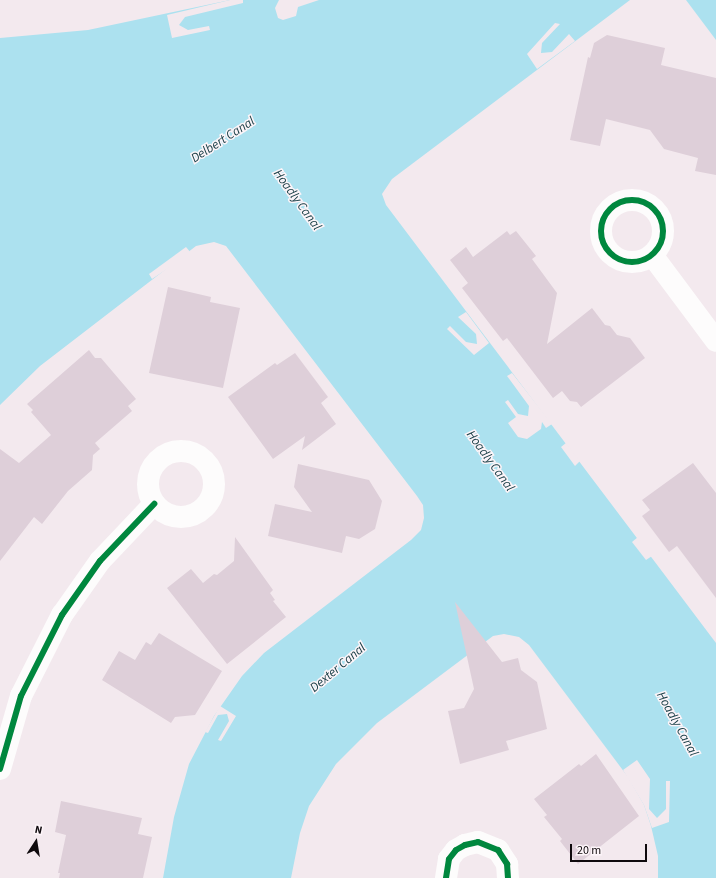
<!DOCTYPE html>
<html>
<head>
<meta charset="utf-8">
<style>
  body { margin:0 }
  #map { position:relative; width:716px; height:878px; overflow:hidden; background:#f3e9ee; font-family:"Source Sans 3",sans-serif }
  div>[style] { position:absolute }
  .water>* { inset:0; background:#ace1ef }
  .pier>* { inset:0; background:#f3e9ee }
  .building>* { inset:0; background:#decfd9 }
  .street>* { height:22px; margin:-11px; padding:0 11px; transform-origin:11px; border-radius:11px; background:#fdfcfc }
  .street>.ring { margin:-11px; padding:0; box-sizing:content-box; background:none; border:22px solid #fdfcfc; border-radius:50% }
  .cycleway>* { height:6px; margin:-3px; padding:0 3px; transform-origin:3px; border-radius:3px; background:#00873e }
  .cycleway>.ring { margin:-3px; padding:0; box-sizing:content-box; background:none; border:6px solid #00873e; border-radius:50% }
  span { translate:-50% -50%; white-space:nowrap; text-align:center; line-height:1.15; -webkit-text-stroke:3px #fdf5f9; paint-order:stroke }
  .water-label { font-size:13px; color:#1b4048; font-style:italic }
  .north { position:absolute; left:16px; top:822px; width:40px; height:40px; -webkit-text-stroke:3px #fdf5f9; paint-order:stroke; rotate:12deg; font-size:11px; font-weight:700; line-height:16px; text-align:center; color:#0f0a0d }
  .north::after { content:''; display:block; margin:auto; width:14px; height:18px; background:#0f0a0d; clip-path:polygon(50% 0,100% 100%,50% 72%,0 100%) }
  .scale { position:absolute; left:570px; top:844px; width:77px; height:18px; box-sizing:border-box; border:2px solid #0f0a0d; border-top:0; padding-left:5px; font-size:12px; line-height:14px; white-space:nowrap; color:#0f0a0d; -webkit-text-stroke:3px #fdf5f9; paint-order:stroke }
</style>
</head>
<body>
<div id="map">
  <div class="water">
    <div style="clip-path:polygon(230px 0,630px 0,392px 179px,382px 194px,386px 205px,716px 643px,716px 878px,658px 878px,658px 856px,651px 826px,644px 805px,628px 777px,529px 645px,519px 637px,504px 634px,493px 636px,377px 723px,336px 764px,309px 806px,300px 833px,291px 878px,163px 878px,174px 817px,189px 764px,214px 716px,242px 676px,264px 653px,411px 540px,421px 530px,424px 518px,423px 505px,417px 496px,226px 246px,214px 242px,196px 246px,40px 366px,0 405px,0 38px,88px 30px)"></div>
    <div style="clip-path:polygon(686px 0,716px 0,716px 40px)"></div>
  </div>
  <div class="pier">
    <div style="clip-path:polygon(230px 0,243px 0,243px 3px,185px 17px,179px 25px,188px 30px,209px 26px,210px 30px,172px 38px,167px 15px)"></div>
    <div style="clip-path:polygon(279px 0,319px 0,298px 7px,296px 16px,283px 20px,278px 18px,275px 8px)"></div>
    <div style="clip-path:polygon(555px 23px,560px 24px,542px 43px,541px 53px,552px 52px,569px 34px,575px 41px,537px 69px,527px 54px)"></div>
    <div style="clip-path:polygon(186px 247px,191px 253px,152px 279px,149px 274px)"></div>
    <div style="clip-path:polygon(466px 312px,489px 343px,474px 355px,447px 329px,450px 326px,466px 342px,477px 344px,476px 334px,458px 317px)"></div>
    <div style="clip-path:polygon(512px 373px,552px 424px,546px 428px,542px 422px,541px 429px,527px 439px,518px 437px,508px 423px,516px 417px,505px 402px,508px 400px,518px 414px,528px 416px,529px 406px,507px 376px)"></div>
    <div style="clip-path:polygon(566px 443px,580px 461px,575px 466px,561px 447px)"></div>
    <div style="clip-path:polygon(638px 537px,652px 556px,646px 560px,632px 542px)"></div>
    <div style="clip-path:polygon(220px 706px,236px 716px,221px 741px,218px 740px,229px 721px,227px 714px,218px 715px,208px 733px,205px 732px)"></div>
    <div style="clip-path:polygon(637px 760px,650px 779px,649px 809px,657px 818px,666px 809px,666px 781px,670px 781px,669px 822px,652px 828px,644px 805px,623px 770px)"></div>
  </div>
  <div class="building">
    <div style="clip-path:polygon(607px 35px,665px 48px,661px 65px,716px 78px,716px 175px,695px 171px,698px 158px,664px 149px,650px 130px,606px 119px,600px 146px,570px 140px,588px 57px,590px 58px,594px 43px)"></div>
    <div style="clip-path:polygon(507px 231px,510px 235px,516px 231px,536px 256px,532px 259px,557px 293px,547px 344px,592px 308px,605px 325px,610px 326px,617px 335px,630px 338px,645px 358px,581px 407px,577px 402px,570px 401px,562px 391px,553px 398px,507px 338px,503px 341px,462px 288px,468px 283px,450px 260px,466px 247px,473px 257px)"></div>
    <div style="clip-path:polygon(168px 287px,211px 297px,210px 302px,240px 308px,223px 388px,149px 373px)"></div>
    <div style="clip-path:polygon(89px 350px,95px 358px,101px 358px,136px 399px,128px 406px,132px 411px,95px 443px,100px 449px,93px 455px,92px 470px,68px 491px,42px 524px,34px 517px,0 561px,0 449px,19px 463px,51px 435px,31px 412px,33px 410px,27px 404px)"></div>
    <div style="clip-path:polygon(295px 353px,328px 397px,321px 403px,336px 424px,302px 450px,305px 436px,273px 459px,228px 397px,275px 363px,277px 365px)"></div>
    <div style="clip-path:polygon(693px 463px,716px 493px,716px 598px,677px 546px,669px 552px,642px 516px,650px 510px,642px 500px)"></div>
    <div style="clip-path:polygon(298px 464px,369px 480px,382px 501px,375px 529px,359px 539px,346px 536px,342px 553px,268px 536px,275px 504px,312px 512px,294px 487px)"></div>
    <div style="clip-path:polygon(235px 537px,273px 590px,270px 593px,275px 600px,273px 601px,286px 617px,227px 664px,167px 588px,191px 569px,203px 583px,214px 574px,217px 575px,234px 561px)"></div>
    <div style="clip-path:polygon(455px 602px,502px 662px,518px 658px,521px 670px,537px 682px,547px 729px,506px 741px,509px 750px,460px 764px,448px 711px,464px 708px,474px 689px)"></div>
    <div style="clip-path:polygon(159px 633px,222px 671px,195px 715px,175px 717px,171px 723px,102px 680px,119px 651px,135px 660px,146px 642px,151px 645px)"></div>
    <div style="clip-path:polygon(596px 754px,639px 816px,578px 864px,560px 841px,562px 839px,544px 817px,547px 815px,534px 799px,579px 764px,581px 766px)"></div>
    <div style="clip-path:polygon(61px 801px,142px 818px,138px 834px,152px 837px,143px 878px,59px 878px,60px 873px,58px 873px,66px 835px,55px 832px)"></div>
  </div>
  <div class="street">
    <div class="ring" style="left:601px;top:200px;width:40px;height:40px"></div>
    <div style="left:652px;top:255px;width:107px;rotate:53.3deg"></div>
    <div class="ring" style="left:148px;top:451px;width:44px;height:44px"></div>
    <div style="left:0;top:769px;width:76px;rotate:-74deg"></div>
    <div style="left:21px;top:696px;width:91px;rotate:-63.2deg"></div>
    <div style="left:62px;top:615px;width:66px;rotate:-54.9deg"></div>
    <div style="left:100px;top:561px;width:79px;rotate:-46.5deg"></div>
    <div style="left:446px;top:878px;width:19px;rotate:-81deg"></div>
    <div style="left:449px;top:859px;width:11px;rotate:-52deg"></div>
    <div style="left:456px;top:850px;width:10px;rotate:-29deg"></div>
    <div style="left:465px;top:845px;width:13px;rotate:-13deg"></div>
    <div style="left:478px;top:842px;width:22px;rotate:22deg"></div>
    <div style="left:498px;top:850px;width:17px;rotate:57deg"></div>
    <div style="left:507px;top:864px;width:14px;rotate:86deg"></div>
  </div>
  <div class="cycleway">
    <div class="ring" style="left:601px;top:200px;width:56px;height:56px"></div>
    <div style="left:0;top:769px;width:76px;rotate:-74deg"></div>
    <div style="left:21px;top:696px;width:91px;rotate:-63.2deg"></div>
    <div style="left:62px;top:615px;width:66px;rotate:-54.9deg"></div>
    <div style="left:100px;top:561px;width:79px;rotate:-46.5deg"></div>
    <div style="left:446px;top:878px;width:19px;rotate:-81deg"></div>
    <div style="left:449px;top:859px;width:11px;rotate:-52deg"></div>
    <div style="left:456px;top:850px;width:10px;rotate:-29deg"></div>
    <div style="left:465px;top:845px;width:13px;rotate:-13deg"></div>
    <div style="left:478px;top:842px;width:22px;rotate:22deg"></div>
    <div style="left:498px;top:850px;width:17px;rotate:57deg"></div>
    <div style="left:507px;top:864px;width:14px;rotate:86deg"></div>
  </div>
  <div class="water-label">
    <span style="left:223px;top:140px;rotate:-33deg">Delbert Canal</span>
    <span style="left:297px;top:200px;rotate:54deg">Hoadly Canal</span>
    <span style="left:490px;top:461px;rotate:54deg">Hoadly Canal</span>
    <span style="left:338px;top:668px;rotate:-40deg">Dexter Canal</span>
    <span style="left:677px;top:724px;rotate:61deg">Hoadly Canal</span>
  </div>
  <div class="north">N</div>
  <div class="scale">20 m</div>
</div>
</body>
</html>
